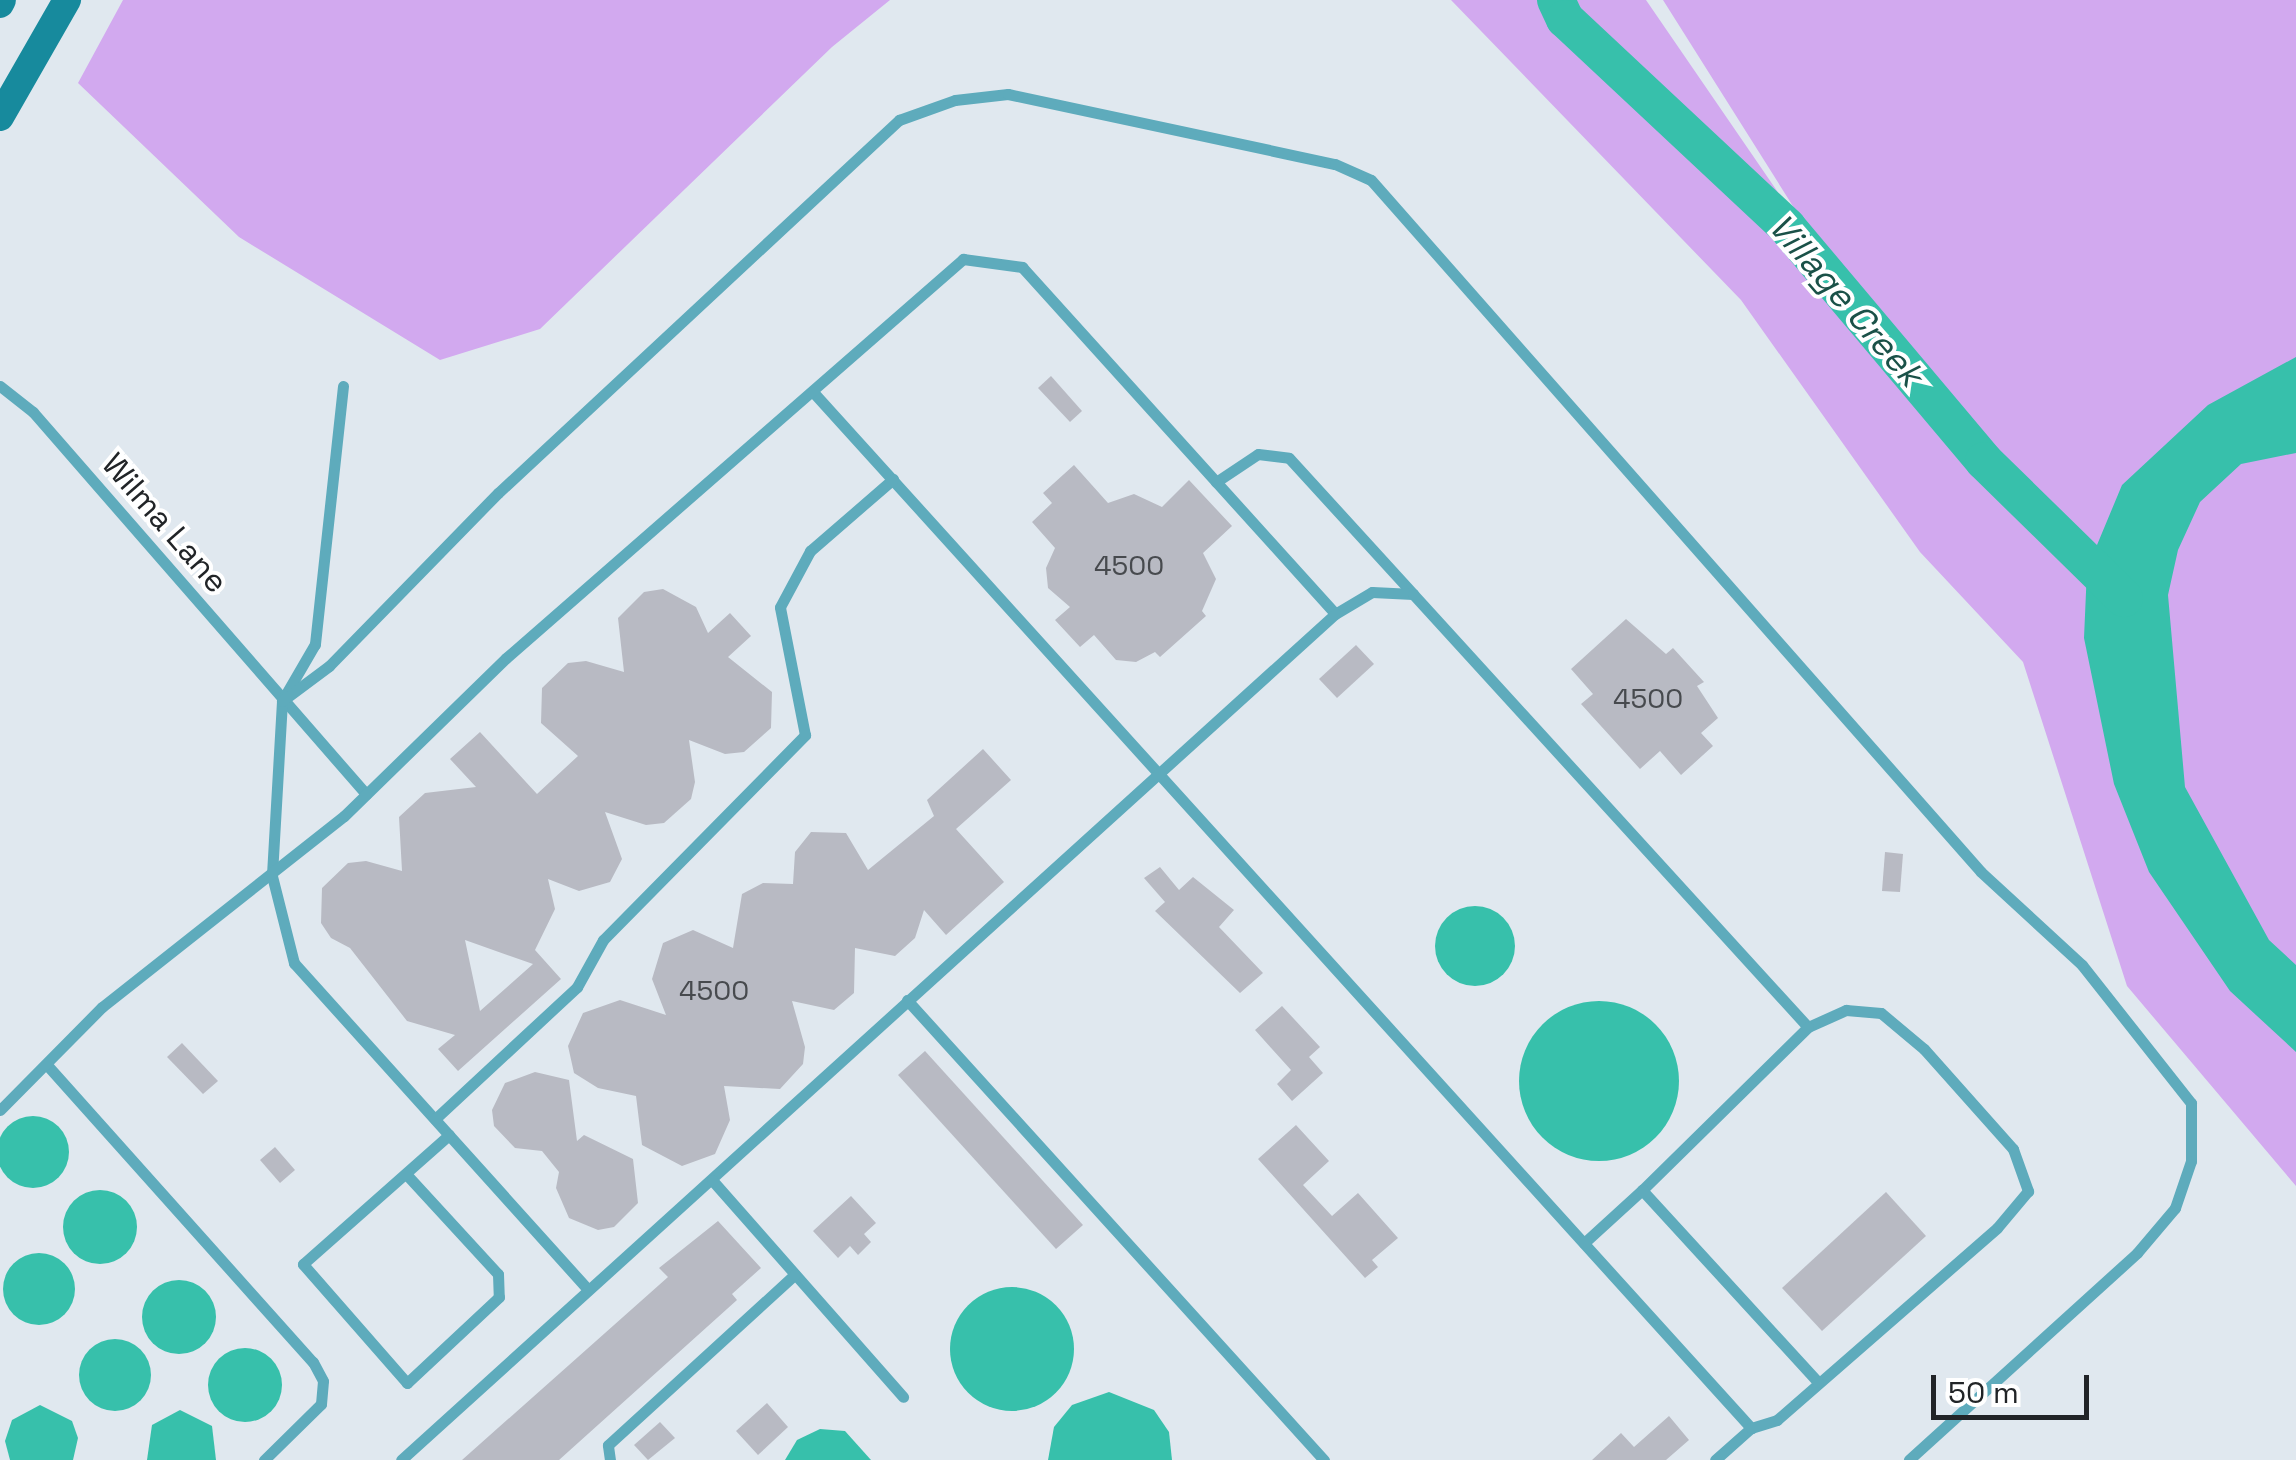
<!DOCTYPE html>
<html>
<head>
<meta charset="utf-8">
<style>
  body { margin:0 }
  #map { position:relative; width:2296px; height:1460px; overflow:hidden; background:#e0e8ef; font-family:"Space Grotesk",sans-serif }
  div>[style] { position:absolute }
  .green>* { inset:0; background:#d2a9ef }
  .water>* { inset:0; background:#37c0ab }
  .round { border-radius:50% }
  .river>* { height:38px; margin:-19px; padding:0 19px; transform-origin:19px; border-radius:19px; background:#37c0ab }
  .building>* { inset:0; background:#b8bac3 }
  .service>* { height:11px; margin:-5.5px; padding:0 5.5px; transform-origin:5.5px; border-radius:5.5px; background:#5eabbc }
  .secondary>* { height:28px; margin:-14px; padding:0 14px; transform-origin:14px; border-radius:14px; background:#178a9d }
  span { translate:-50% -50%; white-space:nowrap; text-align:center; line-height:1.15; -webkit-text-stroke:8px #fff; paint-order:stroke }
  .number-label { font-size:28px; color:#474a4e }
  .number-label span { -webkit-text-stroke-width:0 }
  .street-label { font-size:32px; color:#212427 }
  .water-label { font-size:35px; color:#1a5148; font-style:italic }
  .scale { position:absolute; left:1931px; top:1375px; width:158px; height:45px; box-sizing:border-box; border:5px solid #212427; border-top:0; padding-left:12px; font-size:30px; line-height:35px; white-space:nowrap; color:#212427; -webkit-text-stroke:8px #fff; paint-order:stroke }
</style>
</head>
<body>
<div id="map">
  <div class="green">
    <div style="clip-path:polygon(123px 0,890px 0,832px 47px,540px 329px,440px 360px,239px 237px,78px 83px)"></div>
    <div style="clip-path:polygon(1451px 0,1646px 0,1854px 303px,1663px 0,2296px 0,2296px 1186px,2127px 986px,2023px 662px,1920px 552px,1741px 300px)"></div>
  </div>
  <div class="water">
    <div style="clip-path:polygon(2296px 357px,2296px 453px,2241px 464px,2200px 502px,2178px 550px,2168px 595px,2185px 787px,2269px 940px,2296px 965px,2296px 1052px,2230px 991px,2149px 872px,2114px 784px,2084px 638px,2087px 569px,2122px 485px,2208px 405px)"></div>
    <div class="round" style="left:1435px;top:906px;width:80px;height:80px"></div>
    <div class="round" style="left:1519px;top:1001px;width:160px;height:160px"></div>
    <div class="round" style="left:-3px;top:1116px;width:72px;height:72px"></div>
    <div class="round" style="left:63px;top:1190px;width:74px;height:74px"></div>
    <div class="round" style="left:3px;top:1253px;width:72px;height:72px"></div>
    <div class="round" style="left:142px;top:1280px;width:74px;height:74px"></div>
    <div class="round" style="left:950px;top:1287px;width:124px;height:124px"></div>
    <div class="round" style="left:79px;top:1339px;width:72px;height:72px"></div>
    <div class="round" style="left:208px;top:1348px;width:74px;height:74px"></div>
    <div style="clip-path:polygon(1109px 1392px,1154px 1410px,1169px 1432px,1172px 1460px,1048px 1460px,1054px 1427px,1072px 1405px)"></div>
    <div style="clip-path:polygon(40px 1405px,72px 1421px,78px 1438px,73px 1460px,10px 1460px,5px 1441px,12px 1420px)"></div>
    <div style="clip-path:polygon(180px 1410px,212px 1426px,216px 1460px,147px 1460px,152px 1425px)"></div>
    <div style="clip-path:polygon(820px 1429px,845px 1431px,871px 1460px,785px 1460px,797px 1440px)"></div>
  </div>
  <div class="river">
    <div style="left:1556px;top:0;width:21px;rotate:65deg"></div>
    <div style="left:1565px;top:19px;width:304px;rotate:43.1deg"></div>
    <div style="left:1787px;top:227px;width:306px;rotate:49.9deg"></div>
    <div style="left:1984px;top:461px;width:196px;rotate:44.4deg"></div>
  </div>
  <div class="building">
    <div style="clip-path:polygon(1051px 376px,1082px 411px,1070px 422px,1038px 388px)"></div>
    <div style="clip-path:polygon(1074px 465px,1108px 503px,1134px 494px,1162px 507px,1189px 480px,1232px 526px,1203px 553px,1216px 579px,1202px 611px,1206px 616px,1160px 657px,1155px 652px,1136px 662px,1116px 660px,1094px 635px,1080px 647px,1055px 620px,1070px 607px,1048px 588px,1046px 568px,1055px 548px,1032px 522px,1052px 503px,1043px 493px)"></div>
    <div style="clip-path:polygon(evenodd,663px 589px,696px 607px,708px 633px,730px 613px,751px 636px,728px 657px,772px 692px,771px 728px,744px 752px,725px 754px,689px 740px,695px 782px,691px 799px,664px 823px,646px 825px,605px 812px,622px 859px,610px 882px,579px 891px,548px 879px,555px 909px,535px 950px,561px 979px,458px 1071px,438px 1049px,455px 1035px,407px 1021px,350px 948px,331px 938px,321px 923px,322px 888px,348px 863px,366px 861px,402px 871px,399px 817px,425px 793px,476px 787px,450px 759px,480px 732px,537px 794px,578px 756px,541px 723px,542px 688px,568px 663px,586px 661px,624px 672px,618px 618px,644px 592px,663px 589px,465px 940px,533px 964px,480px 1011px,465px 940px)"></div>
    <div style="clip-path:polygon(1626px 619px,1666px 654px,1673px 648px,1704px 682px,1697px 686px,1718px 718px,1701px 733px,1713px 746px,1681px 775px,1660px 751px,1640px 769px,1581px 704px,1593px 694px,1571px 669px)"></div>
    <div style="clip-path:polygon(1356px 645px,1374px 664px,1337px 698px,1319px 679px)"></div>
    <div style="clip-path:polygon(983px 749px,1011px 780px,956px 829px,1004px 882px,946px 935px,924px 910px,915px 938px,895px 956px,855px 948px,854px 993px,834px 1010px,792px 1001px,805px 1047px,803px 1064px,780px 1089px,724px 1086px,730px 1120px,715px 1154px,682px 1166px,642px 1145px,636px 1096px,598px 1088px,574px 1073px,568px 1046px,583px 1013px,620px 1000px,666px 1015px,652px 979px,663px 943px,693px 930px,733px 948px,742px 894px,763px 883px,793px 884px,795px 852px,811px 832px,846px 833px,868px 870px,934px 816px,927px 800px)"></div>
    <div style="clip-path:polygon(1885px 852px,1903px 854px,1900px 892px,1882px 891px)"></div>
    <div style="clip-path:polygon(1160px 867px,1179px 890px,1193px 877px,1234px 910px,1219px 927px,1263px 973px,1240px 993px,1155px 911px,1165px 902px,1144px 878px)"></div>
    <div style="clip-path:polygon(1282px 1006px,1320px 1047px,1309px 1057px,1323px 1073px,1292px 1101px,1277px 1084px,1291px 1070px,1255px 1030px)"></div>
    <div style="clip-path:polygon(182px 1043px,218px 1081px,203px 1094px,167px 1057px)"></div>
    <div style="clip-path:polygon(925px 1051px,1083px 1225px,1056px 1249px,898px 1075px)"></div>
    <div style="clip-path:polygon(535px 1072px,569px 1080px,577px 1141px,584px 1135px,633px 1159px,638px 1203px,614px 1227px,598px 1230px,569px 1218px,556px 1188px,559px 1172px,542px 1151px,515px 1148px,494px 1126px,492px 1110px,505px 1083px)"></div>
    <div style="clip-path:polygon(1296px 1125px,1329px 1161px,1303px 1185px,1332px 1216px,1358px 1193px,1398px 1238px,1372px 1260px,1378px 1267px,1365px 1278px,1258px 1159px)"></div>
    <div style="clip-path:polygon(275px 1147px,295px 1170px,280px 1183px,260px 1160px)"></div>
    <div style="clip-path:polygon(1886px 1192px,1926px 1236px,1822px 1331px,1782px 1288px)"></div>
    <div style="clip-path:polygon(851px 1196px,876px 1223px,864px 1234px,871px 1242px,858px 1255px,850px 1246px,838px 1258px,813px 1231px)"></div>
    <div style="clip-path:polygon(718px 1221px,761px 1268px,732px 1294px,737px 1300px,559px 1460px,462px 1460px,668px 1277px,659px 1268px)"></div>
    <div style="clip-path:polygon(767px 1403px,788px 1427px,758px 1455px,736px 1431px)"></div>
    <div style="clip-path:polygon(1669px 1416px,1689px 1440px,1666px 1460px,1592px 1460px,1621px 1433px,1634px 1447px)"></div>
    <div style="clip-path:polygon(660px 1422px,675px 1438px,648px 1460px,634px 1445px)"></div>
  </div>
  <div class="service">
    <div style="left:0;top:386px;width:42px;rotate:38.2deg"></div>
    <div style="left:33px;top:412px;width:507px;rotate:48.92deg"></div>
    <div style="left:343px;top:386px;width:260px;rotate:96.2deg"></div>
    <div style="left:315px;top:644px;width:66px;rotate:120.1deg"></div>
    <div style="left:282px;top:701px;width:175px;rotate:93.3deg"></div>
    <div style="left:272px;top:876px;width:90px;rotate:75.8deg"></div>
    <div style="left:294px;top:963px;width:439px;rotate:48deg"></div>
    <div style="left:813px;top:392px;width:1398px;rotate:47.84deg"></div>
    <div style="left:1751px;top:1428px;width:48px;rotate:138.4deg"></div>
    <div style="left:1216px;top:482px;width:50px;rotate:-33.7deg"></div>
    <div style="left:1258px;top:454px;width:31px;rotate:7deg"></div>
    <div style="left:1289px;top:458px;width:184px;rotate:47.6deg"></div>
    <div style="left:1335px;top:614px;width:43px;rotate:-30.7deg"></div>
    <div style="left:1372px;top:592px;width:41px;rotate:2.8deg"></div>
    <div style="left:1413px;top:594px;width:586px;rotate:47.63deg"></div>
    <div style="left:1808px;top:1027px;width:42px;rotate:-24.1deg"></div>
    <div style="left:1846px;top:1010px;width:35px;rotate:5deg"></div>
    <div style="left:1881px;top:1013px;width:56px;rotate:39.9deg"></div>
    <div style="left:1924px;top:1049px;width:134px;rotate:48.3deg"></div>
    <div style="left:2013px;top:1149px;width:45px;rotate:70.3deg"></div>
    <div style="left:2028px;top:1191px;width:48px;rotate:130deg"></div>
    <div style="left:1997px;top:1228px;width:292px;rotate:138.9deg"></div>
    <div style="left:1777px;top:1420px;width:27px;rotate:163deg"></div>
    <div style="left:282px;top:701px;width:59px;rotate:-36.7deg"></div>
    <div style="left:329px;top:666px;width:242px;rotate:-45.7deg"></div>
    <div style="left:498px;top:493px;width:548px;rotate:-42.93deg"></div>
    <div style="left:899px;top:120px;width:59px;rotate:-19.7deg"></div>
    <div style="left:955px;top:100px;width:53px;rotate:-6.5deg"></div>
    <div style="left:1008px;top:94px;width:334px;rotate:12.1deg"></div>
    <div style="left:1335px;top:164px;width:39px;rotate:24deg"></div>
    <div style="left:1371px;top:180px;width:922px;rotate:48.6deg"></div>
    <div style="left:1981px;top:872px;width:137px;rotate:42.6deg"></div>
    <div style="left:2082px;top:965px;width:176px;rotate:51.7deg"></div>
    <div style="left:2191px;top:1103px;width:58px;rotate:90deg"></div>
    <div style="left:2191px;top:1161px;width:50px;rotate:108.8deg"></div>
    <div style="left:2175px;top:1208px;width:59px;rotate:130.2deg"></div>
    <div style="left:2137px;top:1253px;width:308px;rotate:137.8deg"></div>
    <div style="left:907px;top:1000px;width:621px;rotate:47.81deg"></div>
    <div style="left:1808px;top:1027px;width:233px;rotate:135.5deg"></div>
    <div style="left:1642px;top:1190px;width:260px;rotate:47.5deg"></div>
    <div style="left:47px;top:1065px;width:399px;rotate:48.2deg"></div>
    <div style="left:313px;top:1362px;width:21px;rotate:62deg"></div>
    <div style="left:323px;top:1381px;width:23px;rotate:95deg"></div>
    <div style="left:321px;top:1404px;width:80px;rotate:135.5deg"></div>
    <div style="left:0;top:1110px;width:145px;rotate:-45.3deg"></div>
    <div style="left:102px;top:1007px;width:308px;rotate:-38.3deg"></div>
    <div style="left:344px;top:816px;width:226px;rotate:-44.3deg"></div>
    <div style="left:506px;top:658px;width:607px;rotate:-41.12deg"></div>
    <div style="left:963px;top:259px;width:60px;rotate:7.7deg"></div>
    <div style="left:1022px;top:267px;width:467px;rotate:47.9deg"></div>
    <div style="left:1335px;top:614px;width:1260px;rotate:137.83deg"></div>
    <div style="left:435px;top:1119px;width:194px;rotate:-42.9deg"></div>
    <div style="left:577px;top:987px;width:54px;rotate:-61deg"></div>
    <div style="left:603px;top:940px;width:288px;rotate:-45.4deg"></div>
    <div style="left:805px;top:735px;width:130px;rotate:-101.1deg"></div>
    <div style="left:780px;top:607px;width:64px;rotate:-61.8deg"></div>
    <div style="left:810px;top:551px;width:110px;rotate:-40.9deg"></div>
    <div style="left:406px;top:1174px;width:136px;rotate:47.4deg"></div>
    <div style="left:498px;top:1274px;width:23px;rotate:88deg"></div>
    <div style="left:499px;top:1297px;width:126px;rotate:136.9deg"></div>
    <div style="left:407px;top:1383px;width:158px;rotate:-131.2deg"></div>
    <div style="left:303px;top:1264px;width:195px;rotate:-41.5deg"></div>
    <div style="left:712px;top:1180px;width:289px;rotate:48.6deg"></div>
    <div style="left:1584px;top:1243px;width:79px;rotate:-42.4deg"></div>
    <div style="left:610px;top:1460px;width:15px;rotate:-98deg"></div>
    <div style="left:608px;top:1445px;width:253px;rotate:-42.4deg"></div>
  </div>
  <div class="secondary">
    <div style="left:0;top:4px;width:4px;rotate:-63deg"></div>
    <div style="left:0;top:117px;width:135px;rotate:-60.2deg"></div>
  </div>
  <div class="number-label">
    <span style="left:1129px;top:565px">4500</span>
    <span style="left:1648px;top:698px">4500</span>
    <span style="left:714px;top:990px">4500</span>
  </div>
  <div class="street-label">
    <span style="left:165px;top:523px;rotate:49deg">Wilma Lane</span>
  </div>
  <div class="water-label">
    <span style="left:1846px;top:300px;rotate:49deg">Village Creek</span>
  </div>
  <div class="scale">50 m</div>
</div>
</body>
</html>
